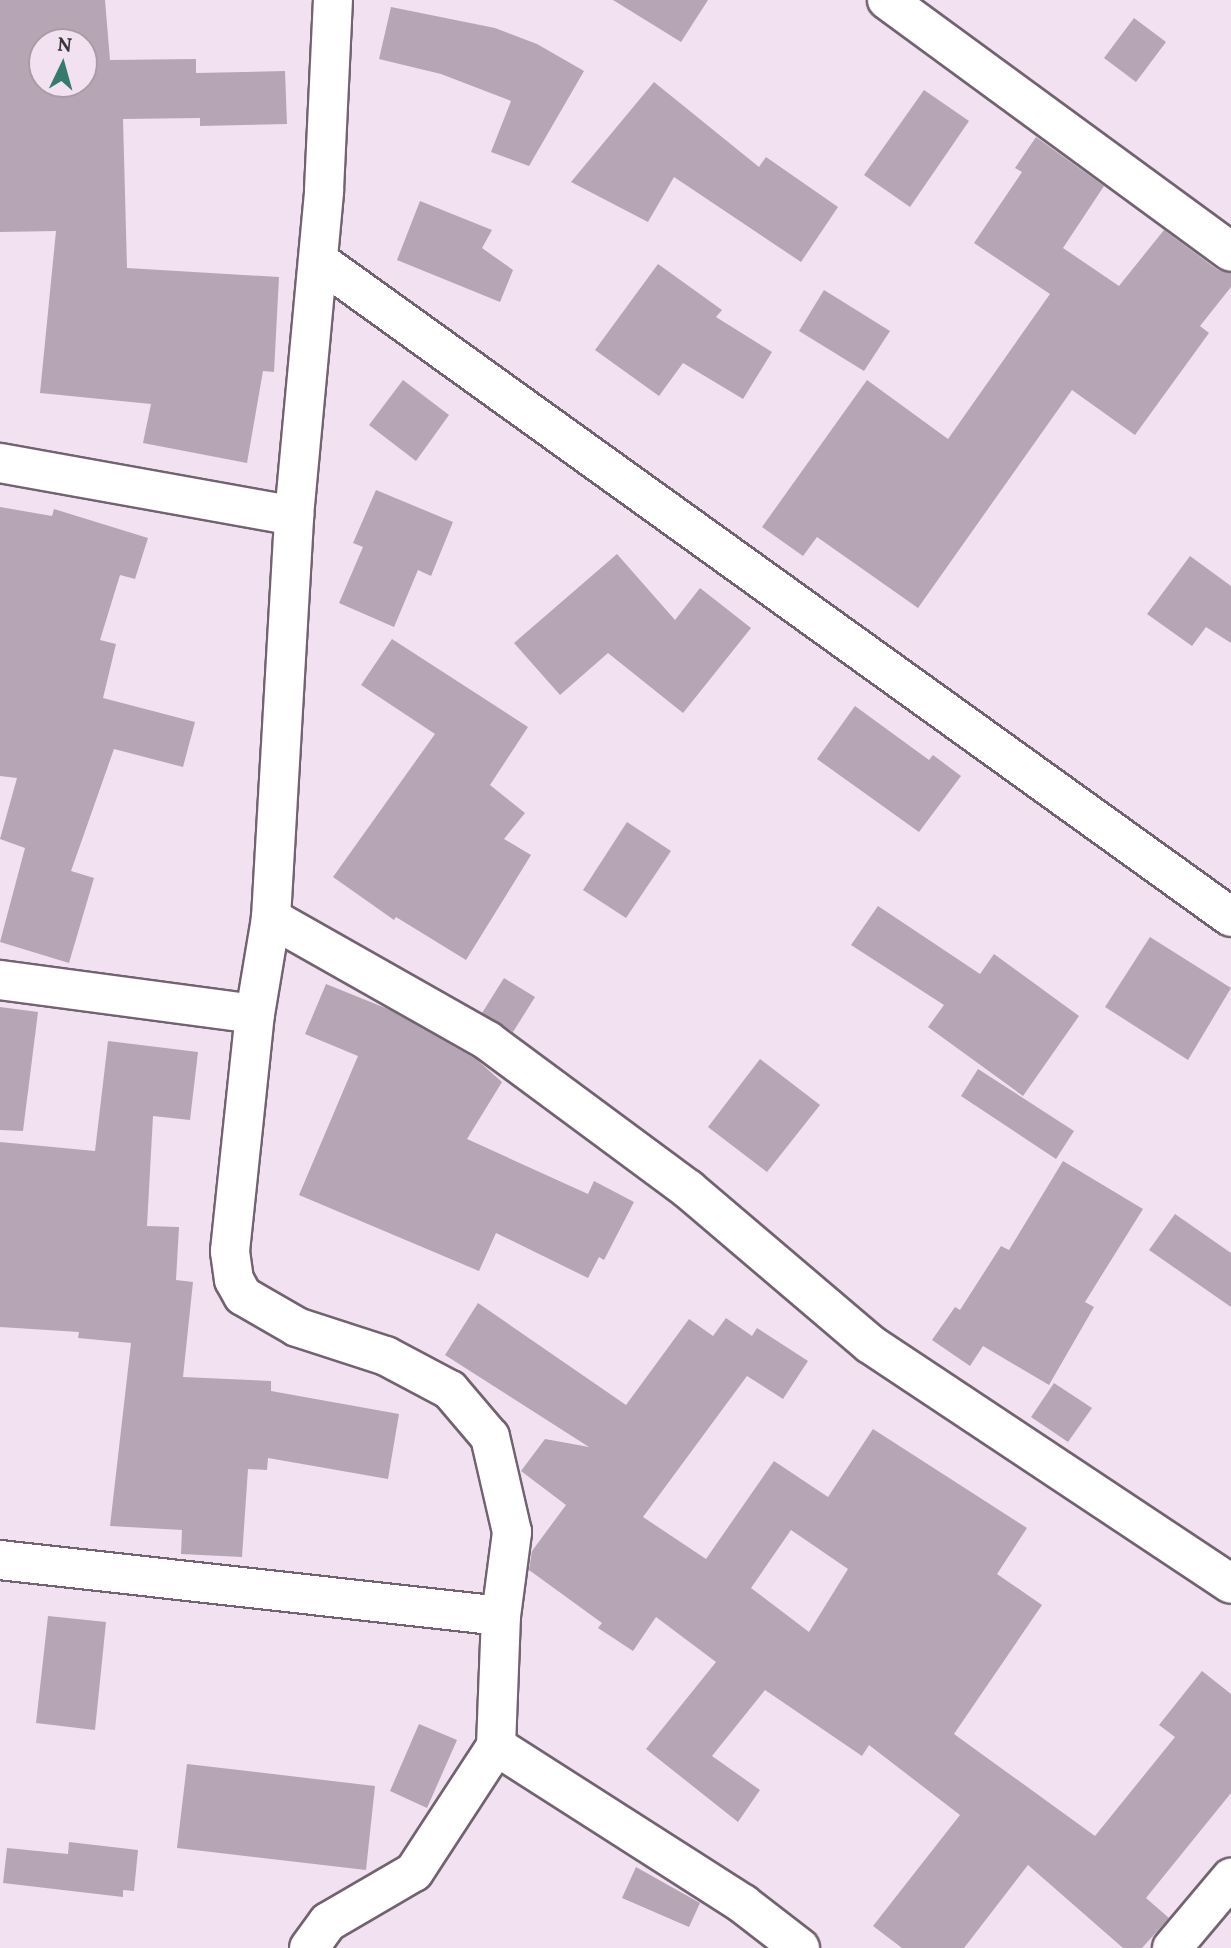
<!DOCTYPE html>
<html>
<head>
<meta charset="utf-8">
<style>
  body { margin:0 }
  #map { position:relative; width:1231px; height:1948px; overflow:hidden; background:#f2e1f0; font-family:Lora,serif }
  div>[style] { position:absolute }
  .building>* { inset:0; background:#b6a6b5 }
  .roads { filter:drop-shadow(2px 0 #726370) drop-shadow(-2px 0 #726370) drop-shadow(0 2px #726370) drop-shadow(0 -2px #726370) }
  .minor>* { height:38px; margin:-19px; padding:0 19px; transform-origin:19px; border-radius:19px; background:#fff }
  span { translate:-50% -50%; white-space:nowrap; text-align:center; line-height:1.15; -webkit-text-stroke:6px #f2e1f0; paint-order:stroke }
  .north { position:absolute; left:28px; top:28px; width:70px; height:70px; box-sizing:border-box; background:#f2e1f0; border:2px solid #a99ca7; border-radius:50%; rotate:5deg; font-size:19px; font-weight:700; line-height:28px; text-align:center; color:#3b343a }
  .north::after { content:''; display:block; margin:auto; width:24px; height:32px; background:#367a6d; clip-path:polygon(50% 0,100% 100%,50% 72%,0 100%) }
</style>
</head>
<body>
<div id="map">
  <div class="building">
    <div style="clip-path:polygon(evenodd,0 0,105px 0,110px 60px,196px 59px,196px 73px,285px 71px,287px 124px,200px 126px,200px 118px,123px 119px,127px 268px,279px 277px,274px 372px,263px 371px,247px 463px,143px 443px,151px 404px,40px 393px,56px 231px,0 232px,0 0,42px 42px,84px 42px,84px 84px,42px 84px,42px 42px)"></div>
    <div style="clip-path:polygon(613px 0,708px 0,681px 42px)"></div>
    <div style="clip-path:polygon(391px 7px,495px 28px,537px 44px,584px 71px,529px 166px,491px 152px,511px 101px,441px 74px,379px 59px)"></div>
    <div style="clip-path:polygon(1134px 18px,1166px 42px,1136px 82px,1104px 58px)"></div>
    <div style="clip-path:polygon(654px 82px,759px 167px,766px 157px,838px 207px,801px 262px,674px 177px,648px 222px,571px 182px)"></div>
    <div style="clip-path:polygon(924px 90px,969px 121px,910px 207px,864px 175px)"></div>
    <div style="clip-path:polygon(1036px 137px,1104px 186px,1063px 248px,1119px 286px,1164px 230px,1218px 270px,1231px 273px,1231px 287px,1200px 326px,1209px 333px,1135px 435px,1072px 390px,918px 608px,817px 537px,803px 556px,762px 527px,867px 380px,948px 439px,1050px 294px,974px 243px,1022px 172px,1015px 168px)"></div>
    <div style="clip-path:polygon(420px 201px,492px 230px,482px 248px,513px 270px,500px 302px,397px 260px)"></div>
    <div style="clip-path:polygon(658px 264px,722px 310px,716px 317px,772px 352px,743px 399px,683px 363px,659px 396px,595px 350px)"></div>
    <div style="clip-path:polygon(824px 290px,890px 331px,864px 371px,799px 331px)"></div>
    <div style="clip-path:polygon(403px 380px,449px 415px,416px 461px,369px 425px)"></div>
    <div style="clip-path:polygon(376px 490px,453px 522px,431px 576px,418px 570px,394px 627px,339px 603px,363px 547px,353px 543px)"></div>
    <div style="clip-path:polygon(0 507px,52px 516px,54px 509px,148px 538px,135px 579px,120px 575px,100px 640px,116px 644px,103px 698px,195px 722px,183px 767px,114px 749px,71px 871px,94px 878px,69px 963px,0 942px,25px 848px,0 839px,17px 778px,0 776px)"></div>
    <div style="clip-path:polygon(617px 554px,675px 620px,700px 588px,751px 628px,683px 713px,608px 653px,560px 695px,514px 643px)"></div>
    <div style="clip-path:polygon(1190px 556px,1231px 586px,1231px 643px,1206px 627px,1192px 646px,1147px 614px)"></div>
    <div style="clip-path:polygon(392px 639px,528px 727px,490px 785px,525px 813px,504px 839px,531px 855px,466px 960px,396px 917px,394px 920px,333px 877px,435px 734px,361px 685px)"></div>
    <div style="clip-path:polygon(855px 706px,929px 760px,933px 755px,961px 776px,919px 832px,817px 759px)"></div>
    <div style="clip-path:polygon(627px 822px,671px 851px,626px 918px,583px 890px)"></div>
    <div style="clip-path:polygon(878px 906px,980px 974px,994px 954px,1079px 1016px,1023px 1096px,928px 1027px,944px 1005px,851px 945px)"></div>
    <div style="clip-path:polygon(1150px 937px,1231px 988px,1188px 1060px,1105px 1007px)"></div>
    <div style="clip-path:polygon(504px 978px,535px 997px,513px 1032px,482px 1013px)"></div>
    <div style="clip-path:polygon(326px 984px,388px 1009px,476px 1059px,502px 1082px,467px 1139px,588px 1194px,594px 1181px,634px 1202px,604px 1260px,599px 1257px,588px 1278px,496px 1233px,479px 1271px,299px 1195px,358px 1056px,305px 1034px)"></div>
    <div style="clip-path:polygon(0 1007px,38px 1012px,23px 1131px,0 1130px)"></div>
    <div style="clip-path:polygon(108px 1041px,198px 1052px,190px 1120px,153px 1116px,147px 1226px,179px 1227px,176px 1280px,193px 1282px,183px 1377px,271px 1381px,271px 1391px,399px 1414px,388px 1479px,268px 1458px,267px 1470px,248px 1469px,242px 1557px,181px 1554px,182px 1530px,110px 1526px,131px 1343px,78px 1338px,79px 1332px,0 1327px,0 1142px,95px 1151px)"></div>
    <div style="clip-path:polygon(760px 1059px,820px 1105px,767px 1172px,708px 1127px)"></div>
    <div style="clip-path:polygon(978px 1069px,1074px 1131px,1056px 1159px,961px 1096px)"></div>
    <div style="clip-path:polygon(1063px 1161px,1143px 1209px,1085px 1302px,1094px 1307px,1049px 1385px,983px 1346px,970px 1366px,932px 1340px,955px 1307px,960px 1310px,1001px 1246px,1009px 1250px)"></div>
    <div style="clip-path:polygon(1175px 1214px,1231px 1253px,1231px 1307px,1149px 1250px)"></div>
    <div style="clip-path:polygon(evenodd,478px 1303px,626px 1405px,689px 1319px,713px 1336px,726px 1318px,752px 1336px,757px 1328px,808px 1361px,783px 1399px,747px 1376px,643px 1517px,706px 1559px,774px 1461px,828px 1497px,873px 1429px,1027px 1528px,997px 1574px,1042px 1605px,954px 1734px,1095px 1836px,1175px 1737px,1159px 1725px,1202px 1671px,1231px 1694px,1231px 1793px,1146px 1898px,1169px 1918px,1142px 1948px,1123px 1948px,1028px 1865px,964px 1948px,902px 1948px,873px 1926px,960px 1815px,869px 1745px,862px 1756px,765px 1690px,712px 1756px,760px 1790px,738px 1822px,646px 1749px,716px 1662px,656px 1617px,633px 1651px,598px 1628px,602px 1623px,529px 1570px,532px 1551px,566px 1505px,521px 1471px,545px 1439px,589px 1447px,445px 1355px,478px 1303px,791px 1530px,848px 1569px,809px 1632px,751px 1588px,791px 1530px)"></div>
    <div style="clip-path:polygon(1054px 1383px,1092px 1408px,1068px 1442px,1031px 1417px)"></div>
    <div style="clip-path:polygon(48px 1616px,106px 1622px,95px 1730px,36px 1723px)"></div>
    <div style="clip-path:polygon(419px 1724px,457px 1740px,427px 1808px,390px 1791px)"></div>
    <div style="clip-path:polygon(187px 1764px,375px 1786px,366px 1870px,177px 1848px)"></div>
    <div style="clip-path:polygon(69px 1842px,138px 1850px,134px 1891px,123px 1890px,123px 1897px,3px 1883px,7px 1848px,68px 1854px)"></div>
    <div style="clip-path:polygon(636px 1867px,700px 1903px,689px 1927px,622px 1898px)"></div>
  </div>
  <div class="roads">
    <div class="minor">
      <div style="left:887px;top:0;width:426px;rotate:36.2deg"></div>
      <div style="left:319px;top:261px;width:1123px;rotate:35.73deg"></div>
      <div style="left:0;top:463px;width:299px;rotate:10.2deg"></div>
      <div style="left:271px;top:918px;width:249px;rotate:29.5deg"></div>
      <div style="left:488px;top:1041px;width:249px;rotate:36.5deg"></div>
      <div style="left:688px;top:1189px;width:239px;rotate:40.4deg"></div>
      <div style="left:870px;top:1344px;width:433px;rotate:33.6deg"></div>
      <div style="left:0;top:980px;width:257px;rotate:7.6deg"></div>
      <div style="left:0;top:1560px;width:504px;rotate:6.38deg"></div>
      <div style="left:496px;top:1746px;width:293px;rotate:32.6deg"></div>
      <div style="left:743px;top:1904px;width:72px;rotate:37.7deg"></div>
      <div style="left:309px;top:1948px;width:32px;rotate:-54deg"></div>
      <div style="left:328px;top:1922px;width:99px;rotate:-30.2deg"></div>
      <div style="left:414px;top:1872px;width:150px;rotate:-56.9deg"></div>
      <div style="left:496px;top:1746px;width:130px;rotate:-87.8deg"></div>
      <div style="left:501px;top:1616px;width:85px;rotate:-82.5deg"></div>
      <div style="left:512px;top:1532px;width:98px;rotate:-103deg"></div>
      <div style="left:490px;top:1437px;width:62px;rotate:-130.4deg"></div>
      <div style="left:450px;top:1390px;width:72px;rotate:-152deg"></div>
      <div style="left:386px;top:1356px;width:94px;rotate:-162deg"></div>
      <div style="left:297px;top:1327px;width:62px;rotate:-150.1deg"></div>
      <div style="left:243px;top:1296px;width:18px;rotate:-119deg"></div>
      <div style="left:234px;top:1280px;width:29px;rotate:-98deg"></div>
      <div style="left:230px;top:1251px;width:238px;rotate:-84deg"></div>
      <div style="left:255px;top:1014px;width:97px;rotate:-80.5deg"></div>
      <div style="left:271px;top:918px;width:403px;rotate:-86.7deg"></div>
      <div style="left:294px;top:516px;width:327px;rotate:-84.7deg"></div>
      <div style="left:324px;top:190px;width:190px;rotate:-87.3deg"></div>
      <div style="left:1172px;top:1948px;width:92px;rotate:-49.9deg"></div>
    </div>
  </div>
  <div class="north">N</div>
</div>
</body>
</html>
